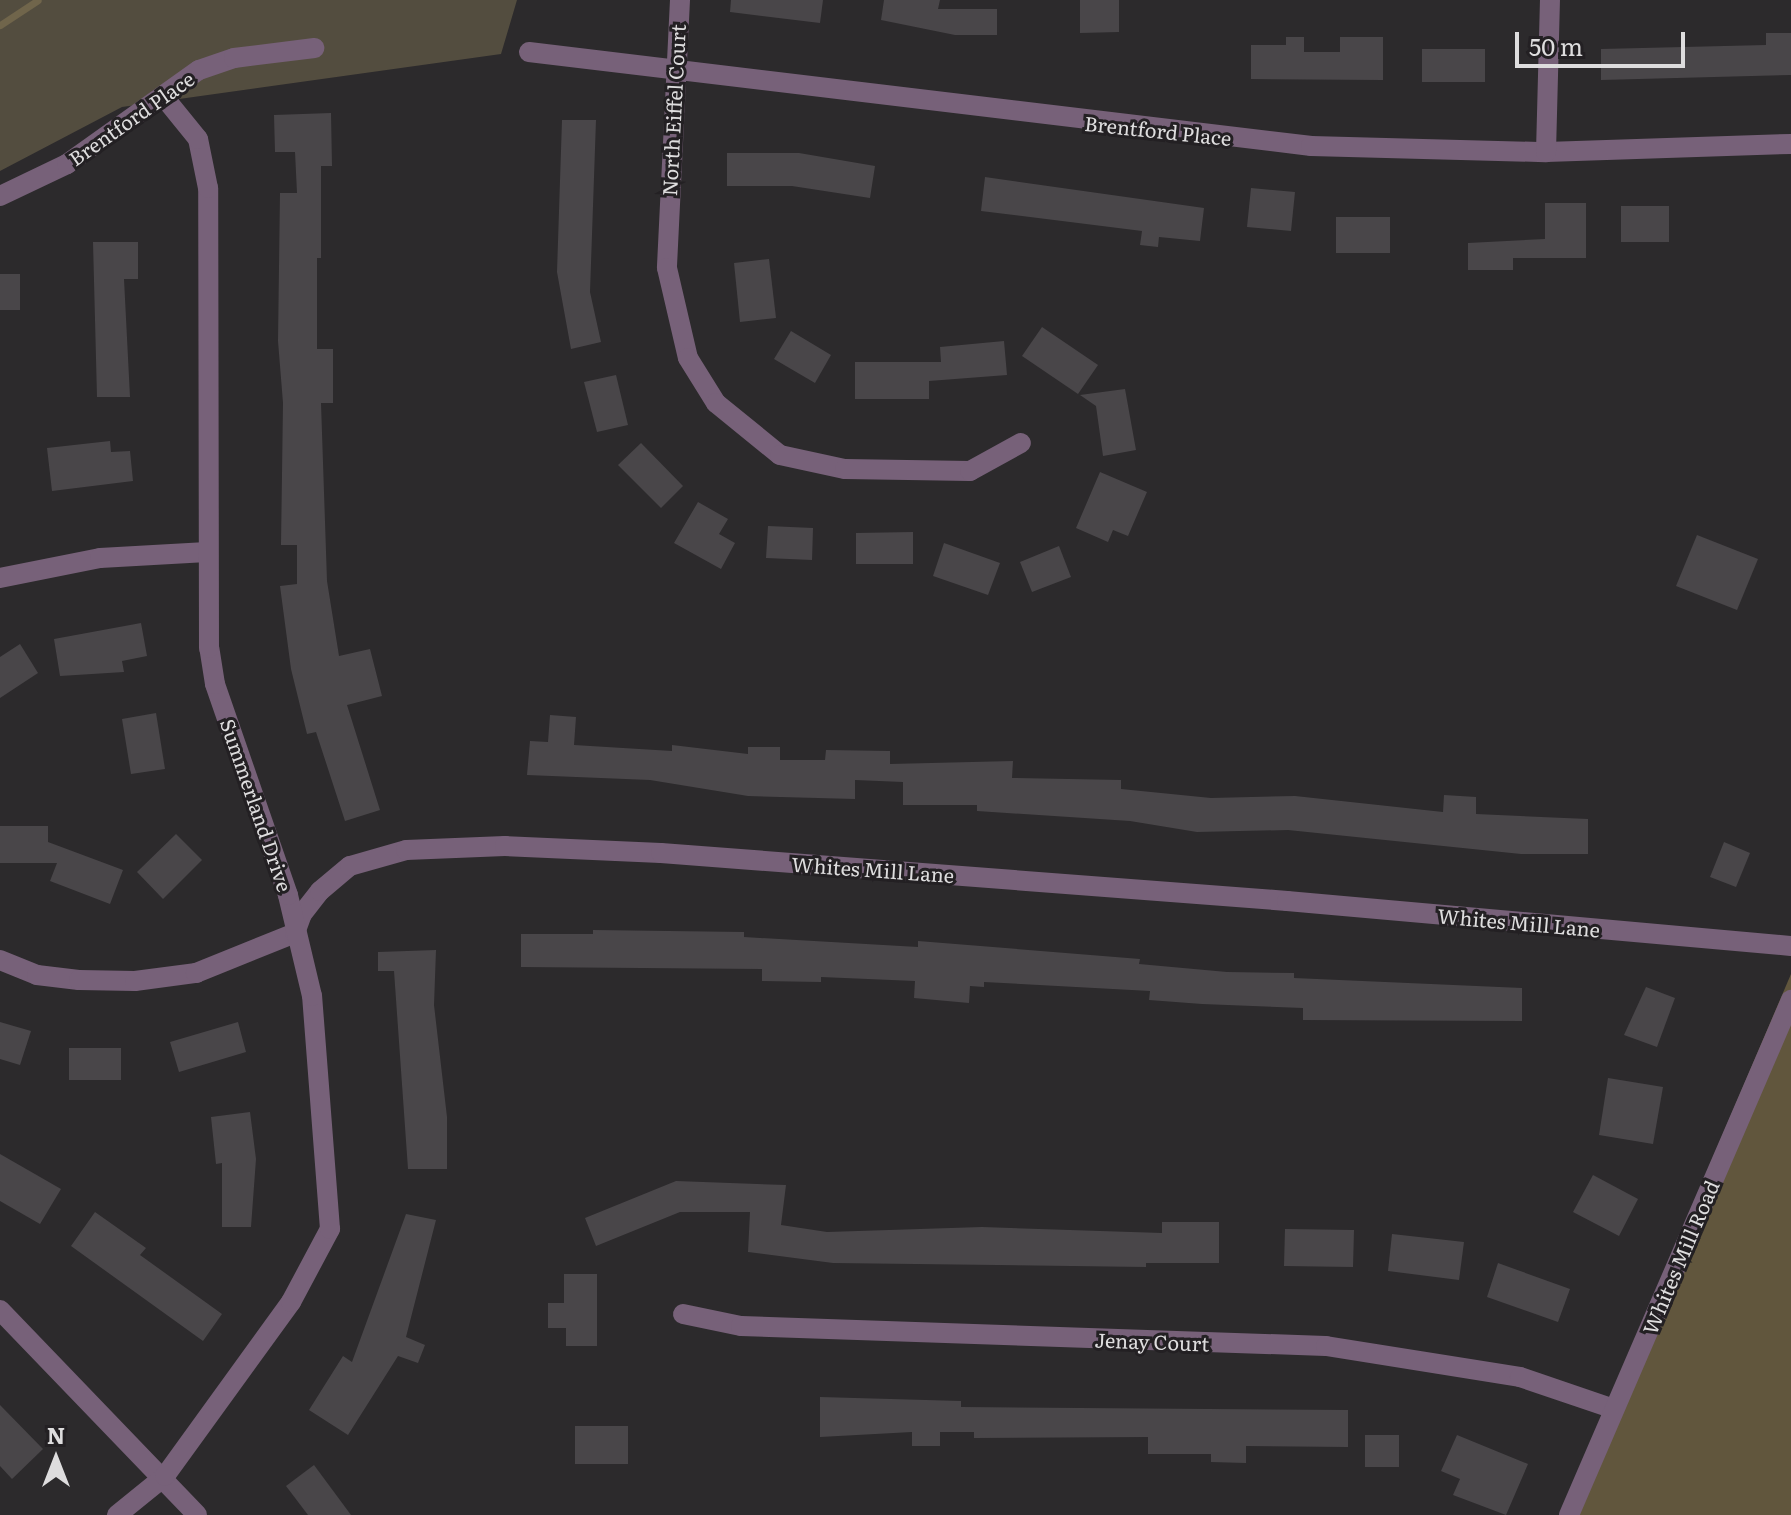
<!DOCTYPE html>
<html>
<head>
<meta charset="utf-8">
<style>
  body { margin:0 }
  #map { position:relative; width:1791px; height:1515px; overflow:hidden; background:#2c2a2c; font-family:Literata,serif }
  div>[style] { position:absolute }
  .green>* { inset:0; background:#534d3f }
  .forest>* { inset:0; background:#61563d }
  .stream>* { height:7px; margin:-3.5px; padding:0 3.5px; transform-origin:3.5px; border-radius:3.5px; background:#70654b }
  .building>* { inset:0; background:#494649 }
  .minor>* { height:20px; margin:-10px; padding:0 10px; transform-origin:10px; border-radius:10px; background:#776179 }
  .tertiary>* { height:20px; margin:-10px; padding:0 10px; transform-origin:10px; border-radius:10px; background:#776179 }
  span { translate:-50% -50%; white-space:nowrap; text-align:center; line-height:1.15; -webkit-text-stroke:6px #232023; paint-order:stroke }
  .street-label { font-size:20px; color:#deddde }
  .north { position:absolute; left:16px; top:1419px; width:80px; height:80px; -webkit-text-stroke:6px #232023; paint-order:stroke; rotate:0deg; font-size:22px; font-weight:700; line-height:32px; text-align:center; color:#deddde }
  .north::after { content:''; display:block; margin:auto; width:28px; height:36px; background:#deddde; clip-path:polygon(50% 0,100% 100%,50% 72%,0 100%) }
  .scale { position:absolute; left:1515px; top:32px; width:170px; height:36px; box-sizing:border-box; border:4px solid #deddde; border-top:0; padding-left:10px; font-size:24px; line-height:28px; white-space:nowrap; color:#deddde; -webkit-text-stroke:6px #232023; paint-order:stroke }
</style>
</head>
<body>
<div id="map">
  <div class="green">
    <div style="clip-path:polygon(0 0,517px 0,501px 54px,122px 107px,0 171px)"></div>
  </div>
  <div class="forest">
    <div style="clip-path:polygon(1791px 974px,1791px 1515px,1562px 1515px,1656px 1291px)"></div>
  </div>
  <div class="stream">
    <div style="left:0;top:25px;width:45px;rotate:-33.3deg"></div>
  </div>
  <div class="building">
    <div style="clip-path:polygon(731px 0,823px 0,820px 23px,730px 12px)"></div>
    <div style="clip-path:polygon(884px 0,940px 0,938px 9px,997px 9px,997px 35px,955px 35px,881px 20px)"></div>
    <div style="clip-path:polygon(1080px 0,1119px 0,1119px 32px,1080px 33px)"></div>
    <div style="clip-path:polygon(1766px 33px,1791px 33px,1791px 75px,1601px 80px,1601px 49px,1766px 45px)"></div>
    <div style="clip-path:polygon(1286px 37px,1304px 37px,1304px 52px,1340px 52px,1340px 37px,1383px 37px,1383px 80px,1251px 79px,1251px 45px,1286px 45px)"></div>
    <div style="clip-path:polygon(1422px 49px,1485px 49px,1485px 82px,1422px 82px)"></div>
    <div style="clip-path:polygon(331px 113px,332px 166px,321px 166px,321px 258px,317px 258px,317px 349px,333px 349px,333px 403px,321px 403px,327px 581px,339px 656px,370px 649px,382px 696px,347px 705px,380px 810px,345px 821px,316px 732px,307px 734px,291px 669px,280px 586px,297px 584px,297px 545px,281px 545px,283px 403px,278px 341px,280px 193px,297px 193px,295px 152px,275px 152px,274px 115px)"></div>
    <div style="clip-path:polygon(562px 120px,596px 120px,590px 292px,601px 342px,571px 349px,557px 272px)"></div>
    <div style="clip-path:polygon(727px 153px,799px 153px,875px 166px,870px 198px,792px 186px,727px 186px)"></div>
    <div style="clip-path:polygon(985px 177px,1204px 208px,1200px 241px,1159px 237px,1158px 247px,1140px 245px,1142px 231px,981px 211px)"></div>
    <div style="clip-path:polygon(1251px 188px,1295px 192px,1291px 231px,1247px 227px)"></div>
    <div style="clip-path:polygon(1545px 203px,1586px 203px,1586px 258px,1513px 258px,1513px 270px,1468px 270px,1468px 243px,1545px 239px)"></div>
    <div style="clip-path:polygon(1621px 206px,1669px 206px,1669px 242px,1621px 242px)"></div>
    <div style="clip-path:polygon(1336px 217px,1390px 217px,1390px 253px,1336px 253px)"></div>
    <div style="clip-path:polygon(93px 242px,138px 242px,138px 279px,124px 279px,130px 397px,97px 397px)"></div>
    <div style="clip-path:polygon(769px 259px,776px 318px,740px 322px,734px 263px)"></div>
    <div style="clip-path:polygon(0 274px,20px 274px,20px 310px,0 310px)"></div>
    <div style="clip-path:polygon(1042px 327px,1098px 365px,1078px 394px,1022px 356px)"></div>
    <div style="clip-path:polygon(791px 331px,831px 355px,815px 383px,774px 359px)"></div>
    <div style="clip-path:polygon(1004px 341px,1007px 375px,929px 381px,929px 399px,855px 399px,855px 362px,941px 362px,940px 347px)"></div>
    <div style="clip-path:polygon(616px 375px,628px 425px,597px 432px,584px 382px)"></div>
    <div style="clip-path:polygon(1125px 389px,1136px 450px,1103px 456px,1096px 406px,1080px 395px)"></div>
    <div style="clip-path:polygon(110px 441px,111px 452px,130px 451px,133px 481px,52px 491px,47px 448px)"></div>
    <div style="clip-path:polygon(641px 443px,683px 486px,661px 508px,618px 465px)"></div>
    <div style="clip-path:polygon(1100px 472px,1147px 492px,1128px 536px,1113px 530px,1108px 542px,1076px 528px)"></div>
    <div style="clip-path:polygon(698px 502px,728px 519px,719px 534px,735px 543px,721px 569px,674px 543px)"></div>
    <div style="clip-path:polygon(768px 526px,813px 528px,812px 560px,766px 558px)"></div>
    <div style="clip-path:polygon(913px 532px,913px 564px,856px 564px,856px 533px)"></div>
    <div style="clip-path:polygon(1697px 535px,1758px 559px,1737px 610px,1676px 586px)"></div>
    <div style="clip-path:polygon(944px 543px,1000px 563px,988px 595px,933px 576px)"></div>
    <div style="clip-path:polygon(1059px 546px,1071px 577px,1032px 592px,1020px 562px)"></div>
    <div style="clip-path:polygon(141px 623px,147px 656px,122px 661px,124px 672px,60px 676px,54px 639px)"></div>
    <div style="clip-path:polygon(20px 644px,38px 673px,0 698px,0 657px)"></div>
    <div style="clip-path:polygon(156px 713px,165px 769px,131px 774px,122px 719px)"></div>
    <div style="clip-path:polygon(550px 715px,576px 717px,574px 745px,672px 751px,672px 745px,748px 754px,748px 747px,780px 747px,780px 760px,825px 760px,826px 750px,890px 751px,890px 764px,1013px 761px,1012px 778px,1121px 780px,1121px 789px,1211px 798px,1295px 796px,1443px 812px,1444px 795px,1476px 797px,1476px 814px,1588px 819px,1588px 854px,1521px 854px,1288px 830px,1197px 832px,1130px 821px,977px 811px,977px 805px,903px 805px,903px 782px,855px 780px,855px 799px,748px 796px,650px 780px,527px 775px,530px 741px,548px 742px)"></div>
    <div style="clip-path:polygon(0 826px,48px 826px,48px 842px,123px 870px,110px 904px,50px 881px,57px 863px,0 863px)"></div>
    <div style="clip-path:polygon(176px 834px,202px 860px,163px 899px,137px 872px)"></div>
    <div style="clip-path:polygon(1724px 842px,1750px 853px,1736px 887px,1710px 877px)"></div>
    <div style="clip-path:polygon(593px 930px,744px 932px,744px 937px,918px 947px,918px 941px,1140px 959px,1139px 964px,1227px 972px,1294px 973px,1294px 978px,1522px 988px,1522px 1021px,1303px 1020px,1303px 1008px,1202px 1004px,1149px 1000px,1150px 991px,984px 982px,984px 987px,970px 986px,969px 1003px,914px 998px,915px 981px,821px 977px,821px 982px,762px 981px,762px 969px,521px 967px,521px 934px,593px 934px)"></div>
    <div style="clip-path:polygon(436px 950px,434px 1005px,447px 1117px,447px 1169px,408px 1169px,394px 971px,378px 971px,378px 952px)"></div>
    <div style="clip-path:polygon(1646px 987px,1675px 998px,1657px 1047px,1624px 1035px)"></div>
    <div style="clip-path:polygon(0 1022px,31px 1031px,20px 1065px,0 1059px)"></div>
    <div style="clip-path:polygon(238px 1022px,246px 1052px,179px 1072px,170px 1042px)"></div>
    <div style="clip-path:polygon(69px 1048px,121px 1048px,121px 1080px,69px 1080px)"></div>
    <div style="clip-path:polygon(1608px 1078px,1663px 1087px,1653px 1144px,1599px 1135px)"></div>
    <div style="clip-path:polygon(250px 1112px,256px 1159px,251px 1227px,222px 1227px,222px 1163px,216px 1164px,211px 1117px)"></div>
    <div style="clip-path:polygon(0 1154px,61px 1189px,40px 1224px,0 1201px)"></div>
    <div style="clip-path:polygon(1593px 1175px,1638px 1199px,1619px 1236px,1573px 1212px)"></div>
    <div style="clip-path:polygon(676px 1181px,786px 1185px,781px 1225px,827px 1232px,982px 1227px,1162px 1233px,1162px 1222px,1219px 1222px,1219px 1263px,1146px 1263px,1146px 1267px,833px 1263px,748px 1252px,750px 1212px,680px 1212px,596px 1246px,585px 1218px)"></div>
    <div style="clip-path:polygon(95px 1212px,146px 1248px,140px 1255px,222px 1314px,203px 1341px,71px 1246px)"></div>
    <div style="clip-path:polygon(406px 1214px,436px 1220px,406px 1337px,425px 1345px,418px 1363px,398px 1356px,348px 1435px,309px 1410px,343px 1356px,352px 1362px)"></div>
    <div style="clip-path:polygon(1285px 1229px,1354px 1230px,1353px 1267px,1284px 1266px)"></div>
    <div style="clip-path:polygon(1392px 1234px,1464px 1242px,1459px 1280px,1388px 1271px)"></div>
    <div style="clip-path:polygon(1498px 1263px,1570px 1289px,1558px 1322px,1487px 1297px)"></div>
    <div style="clip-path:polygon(564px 1274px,597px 1274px,597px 1346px,566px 1346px,566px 1328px,548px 1328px,548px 1303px,564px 1303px)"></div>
    <div style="clip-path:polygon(820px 1397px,961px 1401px,961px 1407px,1348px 1410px,1348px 1447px,1246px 1446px,1246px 1463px,1211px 1462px,1211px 1454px,1148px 1454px,1148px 1437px,974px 1438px,974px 1432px,940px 1432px,940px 1446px,912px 1446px,912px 1432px,820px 1437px)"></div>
    <div style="clip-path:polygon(0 1405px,43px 1449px,12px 1479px,0 1466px)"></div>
    <div style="clip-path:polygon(575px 1426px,628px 1426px,628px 1464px,575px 1464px)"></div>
    <div style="clip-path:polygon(1365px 1435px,1399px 1435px,1399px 1467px,1365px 1467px)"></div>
    <div style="clip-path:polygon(1457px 1435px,1528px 1464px,1506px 1515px,1453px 1495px,1460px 1479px,1441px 1471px)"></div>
    <div style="clip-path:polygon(314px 1465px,351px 1515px,308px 1515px,286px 1486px)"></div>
  </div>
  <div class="minor">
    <div style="left:680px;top:0;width:268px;rotate:92.8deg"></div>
    <div style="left:667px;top:268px;width:92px;rotate:76.9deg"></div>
    <div style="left:688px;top:358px;width:53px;rotate:58.1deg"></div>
    <div style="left:716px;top:403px;width:82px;rotate:39.1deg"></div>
    <div style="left:780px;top:455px;width:66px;rotate:12.2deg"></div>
    <div style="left:845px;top:469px;width:125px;rotate:0.9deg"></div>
    <div style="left:970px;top:471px;width:58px;rotate:-28.8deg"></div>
    <div style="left:529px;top:52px;width:788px;rotate:6.85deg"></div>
    <div style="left:1311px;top:146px;width:235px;rotate:1.5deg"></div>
    <div style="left:1546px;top:152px;width:245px;rotate:-1.9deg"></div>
    <div style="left:1546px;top:152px;width:152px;rotate:-88.5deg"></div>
    <div style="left:0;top:196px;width:74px;rotate:-25.5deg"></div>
    <div style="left:67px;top:164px;width:162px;rotate:-35.5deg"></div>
    <div style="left:199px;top:70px;width:37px;rotate:-19deg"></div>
    <div style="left:234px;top:58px;width:81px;rotate:-7.1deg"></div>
    <div style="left:0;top:578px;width:102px;rotate:-11.3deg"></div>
    <div style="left:100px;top:558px;width:107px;rotate:-3.2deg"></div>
    <div style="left:0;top:960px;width:40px;rotate:22deg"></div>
    <div style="left:37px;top:975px;width:42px;rotate:6.8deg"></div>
    <div style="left:79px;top:980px;width:56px;rotate:1deg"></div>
    <div style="left:135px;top:981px;width:62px;rotate:-7.5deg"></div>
    <div style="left:196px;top:973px;width:107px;rotate:-22deg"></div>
    <div style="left:295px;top:933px;width:20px;rotate:-70deg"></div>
    <div style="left:302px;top:914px;width:29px;rotate:-52deg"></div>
    <div style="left:320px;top:891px;width:39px;rotate:-40deg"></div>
    <div style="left:350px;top:866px;width:58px;rotate:-15.9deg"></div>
    <div style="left:406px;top:850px;width:99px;rotate:-2.3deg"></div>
    <div style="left:505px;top:846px;width:156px;rotate:2.6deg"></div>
    <div style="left:661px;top:853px;width:628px;rotate:4.38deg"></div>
    <div style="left:1287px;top:901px;width:506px;rotate:5.1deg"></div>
    <div style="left:0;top:1310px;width:284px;rotate:46.1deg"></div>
    <div style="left:683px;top:1314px;width:59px;rotate:11.7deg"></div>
    <div style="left:741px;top:1326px;width:585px;rotate:1.96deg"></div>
    <div style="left:1326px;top:1346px;width:196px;rotate:9.1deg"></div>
    <div style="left:1520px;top:1377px;width:99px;rotate:18.8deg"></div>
    <div style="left:117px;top:1515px;width:62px;rotate:-39.1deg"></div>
    <div style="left:165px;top:1476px;width:215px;rotate:-54.1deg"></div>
    <div style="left:291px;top:1302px;width:83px;rotate:-61.9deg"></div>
    <div style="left:330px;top:1229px;width:234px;rotate:-94.4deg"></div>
    <div style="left:312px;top:996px;width:104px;rotate:-103.4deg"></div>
    <div style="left:288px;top:895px;width:223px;rotate:-109.1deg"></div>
    <div style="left:215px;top:684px;width:36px;rotate:-99deg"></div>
    <div style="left:209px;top:648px;width:460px;rotate:-90.1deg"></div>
    <div style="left:208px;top:188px;width:50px;rotate:-101.5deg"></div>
    <div style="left:198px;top:139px;width:55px;rotate:-129.1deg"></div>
  </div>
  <div class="tertiary">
    <div style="left:1569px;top:1515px;width:561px;rotate:-66.68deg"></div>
  </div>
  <div class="street-label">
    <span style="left:673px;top:110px;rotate:-87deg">North Eiffel Court</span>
    <span style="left:131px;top:118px;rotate:-35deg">Brentford Place</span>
    <span style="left:1158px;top:130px;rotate:6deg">Brentford Place</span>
    <span style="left:257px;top:805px;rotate:71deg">Summerland Drive</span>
    <span style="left:873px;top:869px;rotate:4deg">Whites Mill Lane</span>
    <span style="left:1519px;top:922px;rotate:5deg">Whites Mill Lane</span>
    <span style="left:1680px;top:1257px;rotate:-67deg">Whites Mill Road</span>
    <span style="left:1152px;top:1341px;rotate:2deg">Jenay Court</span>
  </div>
  <div class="north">N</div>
  <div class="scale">50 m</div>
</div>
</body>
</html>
